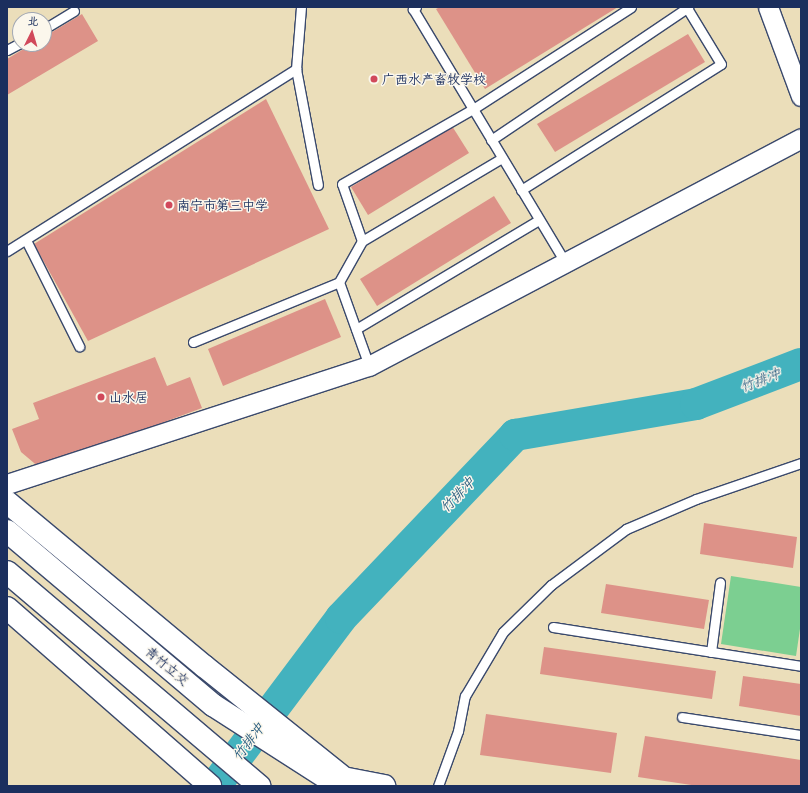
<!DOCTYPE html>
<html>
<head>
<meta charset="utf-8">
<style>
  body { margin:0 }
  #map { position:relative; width:808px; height:793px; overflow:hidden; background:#ebdeba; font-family:"Playpen Sans","LXGW WenKai TC",sans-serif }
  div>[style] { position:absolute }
  .green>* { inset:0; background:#7ccf91 }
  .river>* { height:32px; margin:-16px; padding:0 16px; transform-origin:16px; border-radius:16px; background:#43b2be }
  .building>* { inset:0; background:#dd9288 }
  .roads { filter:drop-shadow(1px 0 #3a496c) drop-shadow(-1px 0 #3a496c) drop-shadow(0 1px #3a496c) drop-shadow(0 -1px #3a496c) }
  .lane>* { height:9px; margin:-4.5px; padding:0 4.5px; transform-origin:4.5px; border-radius:4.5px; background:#fff }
  .street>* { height:19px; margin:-9.5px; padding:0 9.5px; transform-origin:9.5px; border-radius:9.5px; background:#fff }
  .secondary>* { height:22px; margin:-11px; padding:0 11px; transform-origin:11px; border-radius:11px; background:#fff }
  .highway>* { height:22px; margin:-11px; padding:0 11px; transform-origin:11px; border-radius:11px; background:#fff }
  .dots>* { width:11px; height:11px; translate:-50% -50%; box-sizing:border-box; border:2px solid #fbf7ec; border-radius:50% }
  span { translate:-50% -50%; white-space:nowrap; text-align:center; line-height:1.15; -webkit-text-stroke:3px #fbf7ec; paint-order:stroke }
  .poi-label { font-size:13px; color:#1b2f5e }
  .left { translate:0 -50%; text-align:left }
  .street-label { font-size:13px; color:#1b2f5e }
  .water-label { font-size:14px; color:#295d80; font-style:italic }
  .frame { position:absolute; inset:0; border:8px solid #1b2f5e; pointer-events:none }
  .north { position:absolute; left:12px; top:12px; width:40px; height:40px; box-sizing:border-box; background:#fbf7ec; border:1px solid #a1a7b3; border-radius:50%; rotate:5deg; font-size:11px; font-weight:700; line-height:16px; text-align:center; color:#1b2f5e }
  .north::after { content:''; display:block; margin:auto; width:14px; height:18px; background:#d1495b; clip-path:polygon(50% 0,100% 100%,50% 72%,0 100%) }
</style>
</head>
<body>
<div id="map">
  <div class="green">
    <div style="clip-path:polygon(731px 576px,801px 587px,801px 622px,796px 656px,721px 644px)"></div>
  </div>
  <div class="river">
    <div style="left:215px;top:786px;width:210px;rotate:-53.1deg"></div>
    <div style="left:341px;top:618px;width:253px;rotate:-46.4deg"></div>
    <div style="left:515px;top:435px;width:184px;rotate:-9.7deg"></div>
    <div style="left:696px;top:404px;width:112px;rotate:-20.9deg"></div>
  </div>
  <div class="building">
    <div style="clip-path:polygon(440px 7px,618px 7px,485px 89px,436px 9px)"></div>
    <div style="clip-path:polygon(82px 14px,98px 41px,7px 95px,7px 59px,32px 44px,44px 44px,44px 37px)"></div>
    <div style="clip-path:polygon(688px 34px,705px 62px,555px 152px,537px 124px)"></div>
    <div style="clip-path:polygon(266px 99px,329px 229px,88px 341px,34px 244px)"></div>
    <div style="clip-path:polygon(452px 126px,469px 153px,368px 215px,351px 187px)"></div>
    <div style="clip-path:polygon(494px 196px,511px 223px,377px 306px,360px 279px)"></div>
    <div style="clip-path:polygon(325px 299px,341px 337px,223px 386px,208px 349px)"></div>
    <div style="clip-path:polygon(155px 357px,167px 386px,190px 377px,202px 408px,40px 468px,21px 452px,12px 429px,39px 419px,33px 403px)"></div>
    <div style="clip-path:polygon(704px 523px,797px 537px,793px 568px,700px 554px)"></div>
    <div style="clip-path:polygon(606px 584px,709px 600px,704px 629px,601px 613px)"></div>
    <div style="clip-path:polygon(544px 647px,716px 671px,712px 699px,540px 674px)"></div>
    <div style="clip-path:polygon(743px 676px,801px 684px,801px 716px,739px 706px)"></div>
    <div style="clip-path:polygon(486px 714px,617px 733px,611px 773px,480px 755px)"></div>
    <div style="clip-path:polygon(645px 736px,801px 760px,801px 786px,698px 786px,638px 777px)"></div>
  </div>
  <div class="roads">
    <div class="lane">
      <div style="left:301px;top:7px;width:62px;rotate:94.6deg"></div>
      <div style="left:296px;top:69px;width:118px;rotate:79.3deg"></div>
      <div style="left:416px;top:7px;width:4px;rotate:146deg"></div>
      <div style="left:413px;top:9px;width:297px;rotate:59deg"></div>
      <div style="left:44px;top:29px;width:35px;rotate:-31deg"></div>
      <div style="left:7px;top:50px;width:15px;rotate:-28deg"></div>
      <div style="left:491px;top:140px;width:238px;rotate:-34deg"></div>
      <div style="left:502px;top:158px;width:163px;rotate:149.3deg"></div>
      <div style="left:362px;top:241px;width:60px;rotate:-109.3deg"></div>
      <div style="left:342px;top:184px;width:151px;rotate:-29.8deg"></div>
      <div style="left:473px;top:109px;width:188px;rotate:-32.8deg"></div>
      <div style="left:521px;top:190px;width:236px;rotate:-32.2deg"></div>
      <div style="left:721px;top:64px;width:66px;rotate:-121.3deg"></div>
      <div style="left:26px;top:240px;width:119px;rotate:63.4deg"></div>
      <div style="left:7px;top:251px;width:342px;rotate:-32.2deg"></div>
      <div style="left:339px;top:282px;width:89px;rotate:70.3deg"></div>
      <div style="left:356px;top:329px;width:213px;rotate:-30.8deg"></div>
      <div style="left:193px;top:342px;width:158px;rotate:-22.3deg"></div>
      <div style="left:339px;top:282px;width:47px;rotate:-60.7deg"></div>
      <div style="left:553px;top:627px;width:251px;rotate:8.9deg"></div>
      <div style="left:711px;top:652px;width:70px;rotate:-82.6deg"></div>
      <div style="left:682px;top:717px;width:120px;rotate:8.6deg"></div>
      <div style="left:438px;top:786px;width:59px;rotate:-70deg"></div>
      <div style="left:458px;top:731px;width:36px;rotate:-79deg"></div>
      <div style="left:465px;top:696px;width:74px;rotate:-59.3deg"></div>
      <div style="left:503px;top:632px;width:67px;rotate:-44.4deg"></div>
      <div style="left:551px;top:585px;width:94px;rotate:-36.7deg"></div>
      <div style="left:626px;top:529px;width:76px;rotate:-23.2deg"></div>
      <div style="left:696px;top:499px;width:111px;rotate:-18.9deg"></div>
    </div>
    <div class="street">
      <div style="left:768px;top:7px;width:95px;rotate:69.7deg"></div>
      <div style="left:7px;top:484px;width:381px;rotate:-18.1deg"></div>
      <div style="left:369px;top:366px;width:488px;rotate:-27.8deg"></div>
    </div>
    <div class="secondary">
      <div style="left:7px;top:502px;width:256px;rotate:39.8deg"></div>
      <div style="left:204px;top:666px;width:192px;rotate:38.7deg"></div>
      <div style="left:7px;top:608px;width:270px;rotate:41.2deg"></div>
      <div style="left:348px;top:779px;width:37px;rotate:11deg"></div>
    </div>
    <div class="highway">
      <div style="left:7px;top:531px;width:270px;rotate:40.2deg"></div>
      <div style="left:213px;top:705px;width:150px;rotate:32.7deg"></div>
      <div style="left:7px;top:572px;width:331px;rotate:40.3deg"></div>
    </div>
  </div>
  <div class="dots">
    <div style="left:374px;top:79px;background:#d1495b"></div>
    <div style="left:169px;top:205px;background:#d1495b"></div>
    <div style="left:101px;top:397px;background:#d1495b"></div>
  </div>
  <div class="poi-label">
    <span class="left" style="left:382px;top:79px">广西水产畜牧学校</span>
    <span class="left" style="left:177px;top:205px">南宁市第三中学</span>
    <span class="left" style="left:109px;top:397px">山水居</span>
  </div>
  <div class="street-label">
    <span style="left:167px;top:666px;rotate:40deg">青竹立交</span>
  </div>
  <div class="water-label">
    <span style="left:760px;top:380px;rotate:-21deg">竹排冲</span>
    <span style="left:457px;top:495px;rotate:-46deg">竹排冲</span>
    <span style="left:248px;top:742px;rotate:-53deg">竹排冲</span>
  </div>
  <div class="frame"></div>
  <div class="north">北</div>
</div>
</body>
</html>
